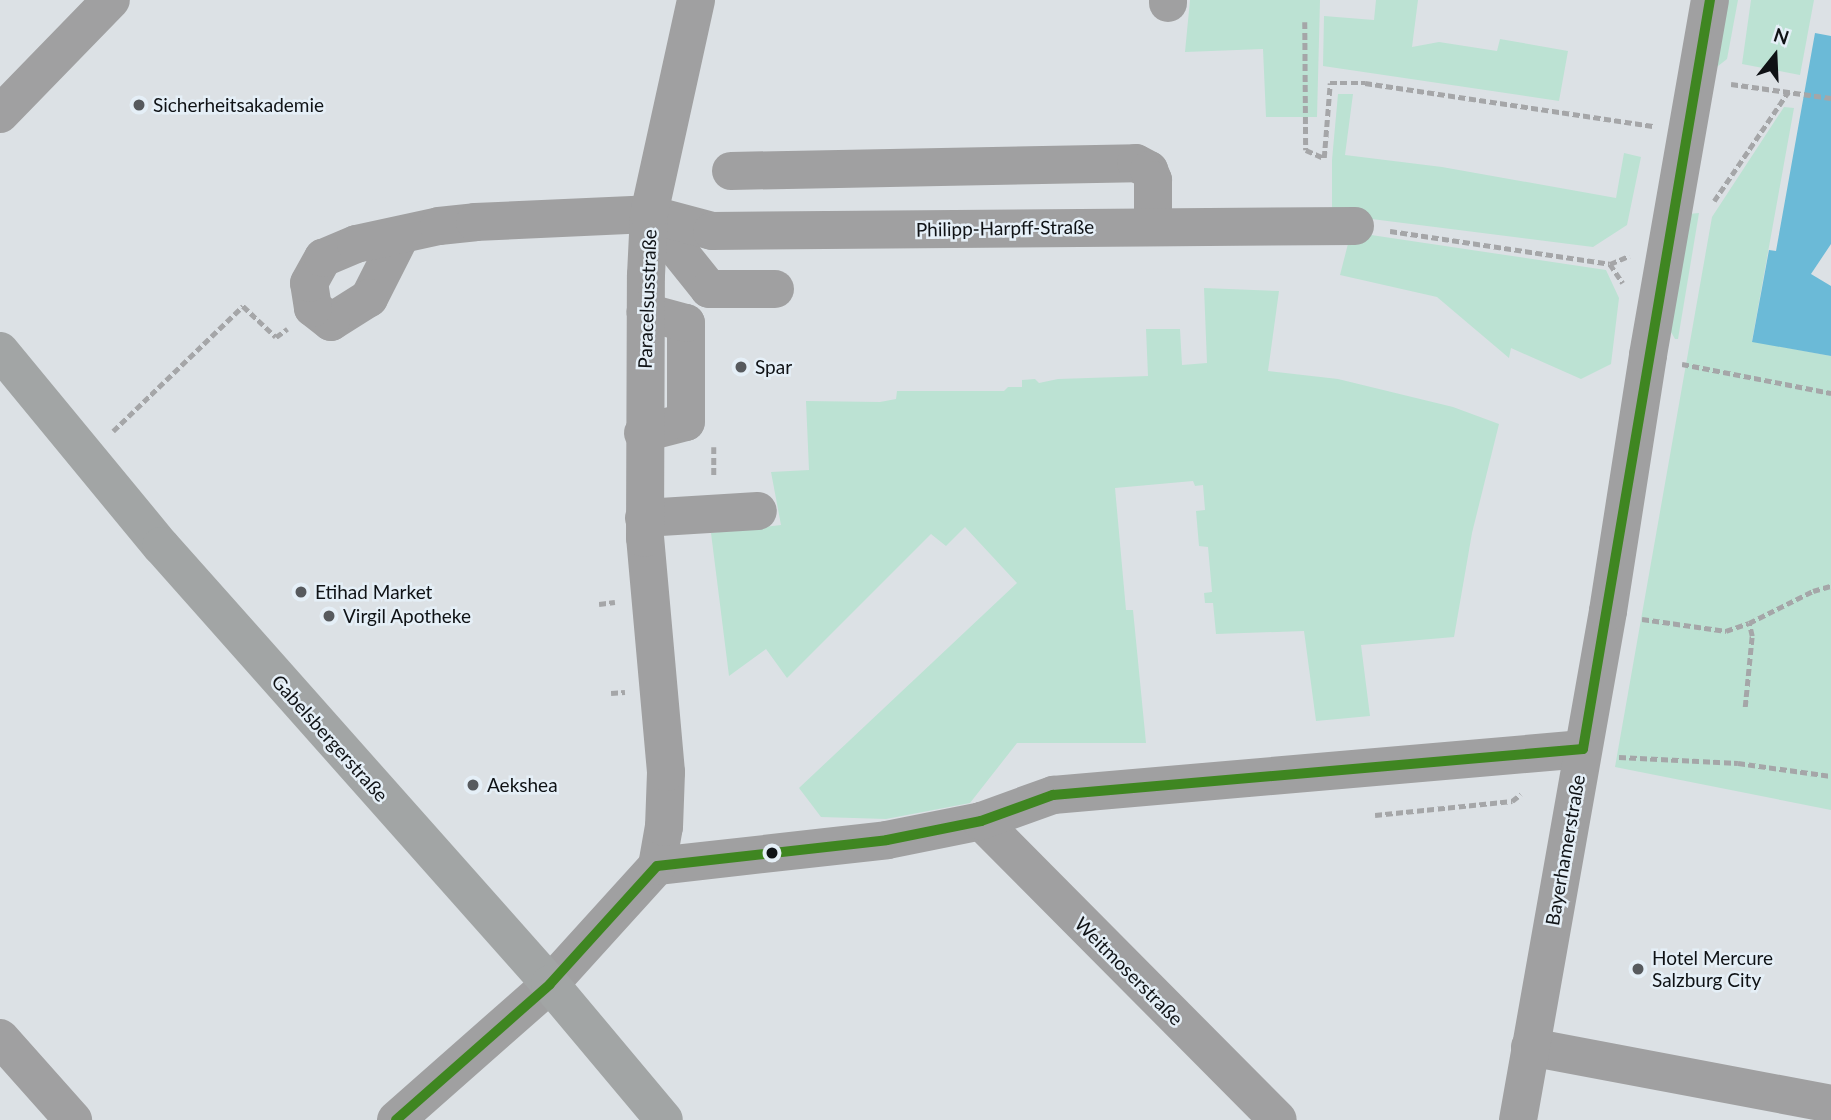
<!DOCTYPE html>
<html>
<head>
<meta charset="utf-8">
<style>
  body { margin:0 }
  #map { position:relative; width:1831px; height:1120px; overflow:hidden; background:#dce1e5; font-family:Lato,sans-serif }
  div>[style] { position:absolute }
  .green>* { inset:0; background:#bce2d3 }
  .water>* { inset:0; background:#6bbad7 }
  .path>* { height:4.5px; margin-top:-2.25px; transform-origin:0; background:repeating-linear-gradient(90deg,#a5a6a8 0 7px,transparent 0 10.5px) }
  .minor>* { height:38px; margin:-19px; padding:0 19px; transform-origin:19px; border-radius:19px; background:#a0a0a1 }
  .major>* { height:38px; margin:-19px; padding:0 19px; transform-origin:19px; border-radius:19px; background:#a2a5a5 }
  .bus-1>* { height:10px; margin:-5px; padding:0 5px; transform-origin:5px; border-radius:5px; background:#3f8621 }
  .dots>* { width:19px; height:19px; translate:-50% -50%; box-sizing:border-box; border:4px solid #e5eff7; border-radius:50% }
  span { translate:-50% -50%; white-space:nowrap; text-align:center; line-height:1.15; -webkit-text-stroke:5px #e5eff7; paint-order:stroke }
  .poi-label { font-size:19px; color:#0f1215 }
  .left { translate:0 -50%; text-align:left }
  .street-label { font-size:19px; color:#0f1215 }
  .north { position:absolute; left:1740px; top:21px; width:70px; height:70px; -webkit-text-stroke:5px #e5eff7; paint-order:stroke; rotate:18deg; font-size:19px; font-weight:700; line-height:28px; text-align:center; color:#0f1215 }
  .north::after { content:''; display:block; margin:auto; width:24px; height:32px; background:#0f1215; clip-path:polygon(50% 0,100% 100%,50% 72%,0 100%) }
</style>
</head>
<body>
<div id="map">
  <div class="green">
    <div style="clip-path:polygon(1190px 0,1320px 0,1317px 117px,1266px 117px,1263px 49px,1185px 52px)"></div>
    <div style="clip-path:polygon(1376px 0,1418px 0,1412px 47px,1439px 42px,1497px 51px,1500px 39px,1568px 51px,1559px 101px,1323px 66px,1324px 16px,1374px 20px)"></div>
    <div style="clip-path:polygon(1725px 0,1738px 0,1727px 59px,1713px 70px)"></div>
    <div style="clip-path:polygon(1751px 0,1814px 0,1800px 75px,1742px 64px)"></div>
    <div style="clip-path:polygon(1338px 94px,1353px 94px,1345px 155px,1442px 167px,1616px 198px,1624px 153px,1641px 157px,1627px 225px,1593px 247px,1332px 214px,1332px 160px)"></div>
    <div style="clip-path:polygon(1784px 107px,1794px 108px,1752px 341px,1831px 356px,1831px 810px,1615px 767px,1712px 217px)"></div>
    <div style="clip-path:polygon(1699px 213px,1678px 339px,1675px 339px,1667px 325px,1688px 214px)"></div>
    <div style="clip-path:polygon(1351px 232px,1606px 270px,1619px 298px,1611px 364px,1581px 379px,1511px 348px,1509px 358px,1437px 297px,1340px 275px)"></div>
    <div style="clip-path:polygon(1204px 288px,1279px 291px,1268px 371px,1338px 379px,1453px 407px,1499px 424px,1472px 533px,1454px 637px,1361px 645px,1370px 716px,1316px 721px,1304px 631px,1216px 634px,1213px 603px,1205px 603px,1204px 593px,1212px 592px,1208px 547px,1199px 546px,1196px 511px,1205px 510px,1203px 485px,1195px 486px,1193px 481px,1115px 488px,1126px 610px,1133px 610px,1146px 743px,1017px 743px,970px 803px,886px 819px,821px 817px,799px 788px,1017px 583px,965px 527px,946px 546px,931px 534px,787px 678px,766px 649px,729px 676px,711px 533px,781px 525px,771px 472px,809px 470px,806px 401px,880px 402px,896px 399px,897px 391px,1004px 391px,1008px 387px,1022px 387px,1022px 380px,1035px 379px,1039px 383px,1058px 379px,1148px 376px,1146px 329px,1180px 329px,1182px 365px,1207px 363px)"></div>
  </div>
  <div class="water">
    <div style="clip-path:polygon(1815px 33px,1831px 36px,1831px 244px,1811px 274px,1831px 286px,1831px 356px,1752px 342px,1769px 250px,1776px 251px)"></div>
  </div>
  <div class="path">
    <div style="left:1305px;top:22px;width:128px;rotate:89.6deg"></div>
    <div style="left:1306px;top:150px;width:20px;rotate:24deg"></div>
    <div style="left:1324px;top:158px;width:75px;rotate:-85.4deg"></div>
    <div style="left:1330px;top:83px;width:35px"></div>
    <div style="left:1365px;top:83px;width:291px;rotate:8.5deg"></div>
    <div style="left:1731px;top:84px;width:101px;rotate:8deg"></div>
    <div style="left:1714px;top:201px;width:132px;rotate:-55.8deg"></div>
    <div style="left:1390px;top:231px;width:222px;rotate:8.5deg"></div>
    <div style="left:1610px;top:264px;width:21px;rotate:-23deg"></div>
    <div style="left:1610px;top:264px;width:23px;rotate:56deg"></div>
    <div style="left:1682px;top:364px;width:152px;rotate:11deg"></div>
    <div style="left:113px;top:431px;width:180px;rotate:-43.9deg"></div>
    <div style="left:243px;top:306px;width:45px;rotate:43.2deg"></div>
    <div style="left:276px;top:337px;width:14px;rotate:-36deg"></div>
    <div style="left:714px;top:447px;width:30px;rotate:90deg"></div>
    <div style="left:599px;top:604px;width:16px;rotate:-7deg"></div>
    <div style="left:1642px;top:619px;width:85px;rotate:8.1deg"></div>
    <div style="left:1726px;top:631px;width:24px;rotate:-19deg"></div>
    <div style="left:1749px;top:623px;width:72px;rotate:-26.6deg"></div>
    <div style="left:1813px;top:591px;width:19px;rotate:-16deg"></div>
    <div style="left:611px;top:693px;width:14px;rotate:-4deg"></div>
    <div style="left:1745px;top:707px;width:71px;rotate:-84.4deg"></div>
    <div style="left:1752px;top:636px;width:13px;rotate:-103deg"></div>
    <div style="left:1619px;top:757px;width:119px;rotate:2.9deg"></div>
    <div style="left:1738px;top:763px;width:94px;rotate:8deg"></div>
    <div style="left:1375px;top:815px;width:138px;rotate:-5.8deg"></div>
    <div style="left:1512px;top:801px;width:11px;rotate:-38deg"></div>
  </div>
  <div class="minor">
    <div style="left:1168px;top:3px;width:3px;rotate:-90deg"></div>
    <div style="left:0;top:114px;width:159px;rotate:-45.8deg"></div>
    <div style="left:731px;top:171px;width:405px;rotate:-1.1deg"></div>
    <div style="left:1136px;top:163px;width:15px;rotate:28deg"></div>
    <div style="left:1149px;top:170px;width:11px;rotate:68deg"></div>
    <div style="left:1153px;top:180px;width:46px;rotate:90deg"></div>
    <div style="left:649px;top:214px;width:96px;rotate:51.3deg"></div>
    <div style="left:709px;top:289px;width:66px"></div>
    <div style="left:401px;top:235px;width:71px;rotate:116.9deg"></div>
    <div style="left:369px;top:298px;width:45px;rotate:147.7deg"></div>
    <div style="left:331px;top:322px;width:23px;rotate:-142deg"></div>
    <div style="left:313px;top:308px;width:25px;rotate:-99deg"></div>
    <div style="left:309px;top:283px;width:29px;rotate:-61deg"></div>
    <div style="left:323px;top:258px;width:36px;rotate:-23deg"></div>
    <div style="left:356px;top:244px;width:85px;rotate:-12.2deg"></div>
    <div style="left:439px;top:226px;width:36px;rotate:-6deg"></div>
    <div style="left:475px;top:222px;width:174px;rotate:-2.6deg"></div>
    <div style="left:649px;top:214px;width:65px;rotate:15.1deg"></div>
    <div style="left:712px;top:231px;width:643px;rotate:-0.45deg"></div>
    <div style="left:643px;top:433px;width:44px;rotate:-14.3deg"></div>
    <div style="left:686px;top:422px;width:99px;rotate:-90deg"></div>
    <div style="left:686px;top:323px;width:42px;rotate:-165deg"></div>
    <div style="left:644px;top:518px;width:114px;rotate:-3.5deg"></div>
    <div style="left:981px;top:821px;width:421px;rotate:45.2deg"></div>
    <div style="left:657px;top:866px;width:231px;rotate:-6.4deg"></div>
    <div style="left:887px;top:840px;width:96px;rotate:-11.4deg"></div>
    <div style="left:981px;top:821px;width:77px;rotate:-19.9deg"></div>
    <div style="left:1053px;top:795px;width:532px;rotate:-4.96deg"></div>
    <div style="left:0;top:1038px;width:110px;rotate:48.3deg"></div>
    <div style="left:1530px;top:1047px;width:306px;rotate:10.7deg"></div>
    <div style="left:396px;top:1120px;width:205px;rotate:-41.4deg"></div>
    <div style="left:550px;top:984px;width:159px;rotate:-47.8deg"></div>
    <div style="left:657px;top:866px;width:40px;rotate:-80deg"></div>
    <div style="left:664px;top:827px;width:55px;rotate:-87.9deg"></div>
    <div style="left:666px;top:772px;width:235px;rotate:-95.1deg"></div>
    <div style="left:645px;top:538px;width:263px;rotate:-89.8deg"></div>
    <div style="left:646px;top:275px;width:61px;rotate:-87.2deg"></div>
    <div style="left:649px;top:214px;width:219px;rotate:-77.6deg"></div>
    <div style="left:1518px;top:1120px;width:517px;rotate:-79.97deg"></div>
    <div style="left:1608px;top:611px;width:259px;rotate:-81.1deg"></div>
    <div style="left:1648px;top:355px;width:360px;rotate:-80.1deg"></div>
  </div>
  <div class="major">
    <div style="left:0;top:351px;width:253px;rotate:50.5deg"></div>
    <div style="left:161px;top:546px;width:586px;rotate:48.39deg"></div>
    <div style="left:550px;top:984px;width:177px;rotate:50deg"></div>
  </div>
  <div class="bus-1">
    <div style="left:1583px;top:749px;width:760px;rotate:-80.38deg"></div>
    <div style="left:657px;top:866px;width:231px;rotate:-6.4deg"></div>
    <div style="left:887px;top:840px;width:96px;rotate:-11.4deg"></div>
    <div style="left:981px;top:821px;width:77px;rotate:-19.9deg"></div>
    <div style="left:1053px;top:795px;width:532px;rotate:-4.96deg"></div>
    <div style="left:396px;top:1120px;width:205px;rotate:-41.4deg"></div>
    <div style="left:550px;top:984px;width:159px;rotate:-47.8deg"></div>
  </div>
  <div class="dots">
    <div style="left:139px;top:105px;background:#575a5e"></div>
    <div style="left:741px;top:367px;background:#575a5e"></div>
    <div style="left:301px;top:592px;background:#575a5e"></div>
    <div style="left:329px;top:616px;background:#575a5e"></div>
    <div style="left:473px;top:785px;background:#575a5e"></div>
    <div style="left:772px;top:853px;background:#0f1215"></div>
    <div style="left:1638px;top:969px;background:#575a5e"></div>
  </div>
  <div class="poi-label">
    <span class="left" style="left:153px;top:105px">Sicherheitsakademie</span>
    <span class="left" style="left:755px;top:367px">Spar</span>
    <span class="left" style="left:315px;top:592px">Etihad Market</span>
    <span class="left" style="left:343px;top:616px">Virgil Apotheke</span>
    <span class="left" style="left:487px;top:785px">Aekshea</span>
    <span class="left" style="left:1652px;top:969px">Hotel Mercure<br>Salzburg City</span>
  </div>
  <div class="street-label">
    <span style="left:1005px;top:228px;rotate:-1deg">Philipp-Harpff-Straße</span>
    <span style="left:647px;top:299px;rotate:-88deg">Paracelsusstraße</span>
    <span style="left:330px;top:738px;rotate:48deg">Gabelsbergerstraße</span>
    <span style="left:1565px;top:850px;rotate:-80deg">Bayerhamerstraße</span>
    <span style="left:1129px;top:971px;rotate:45deg">Weitmoserstraße</span>
  </div>
  <div class="north">N</div>
</div>
</body>
</html>
